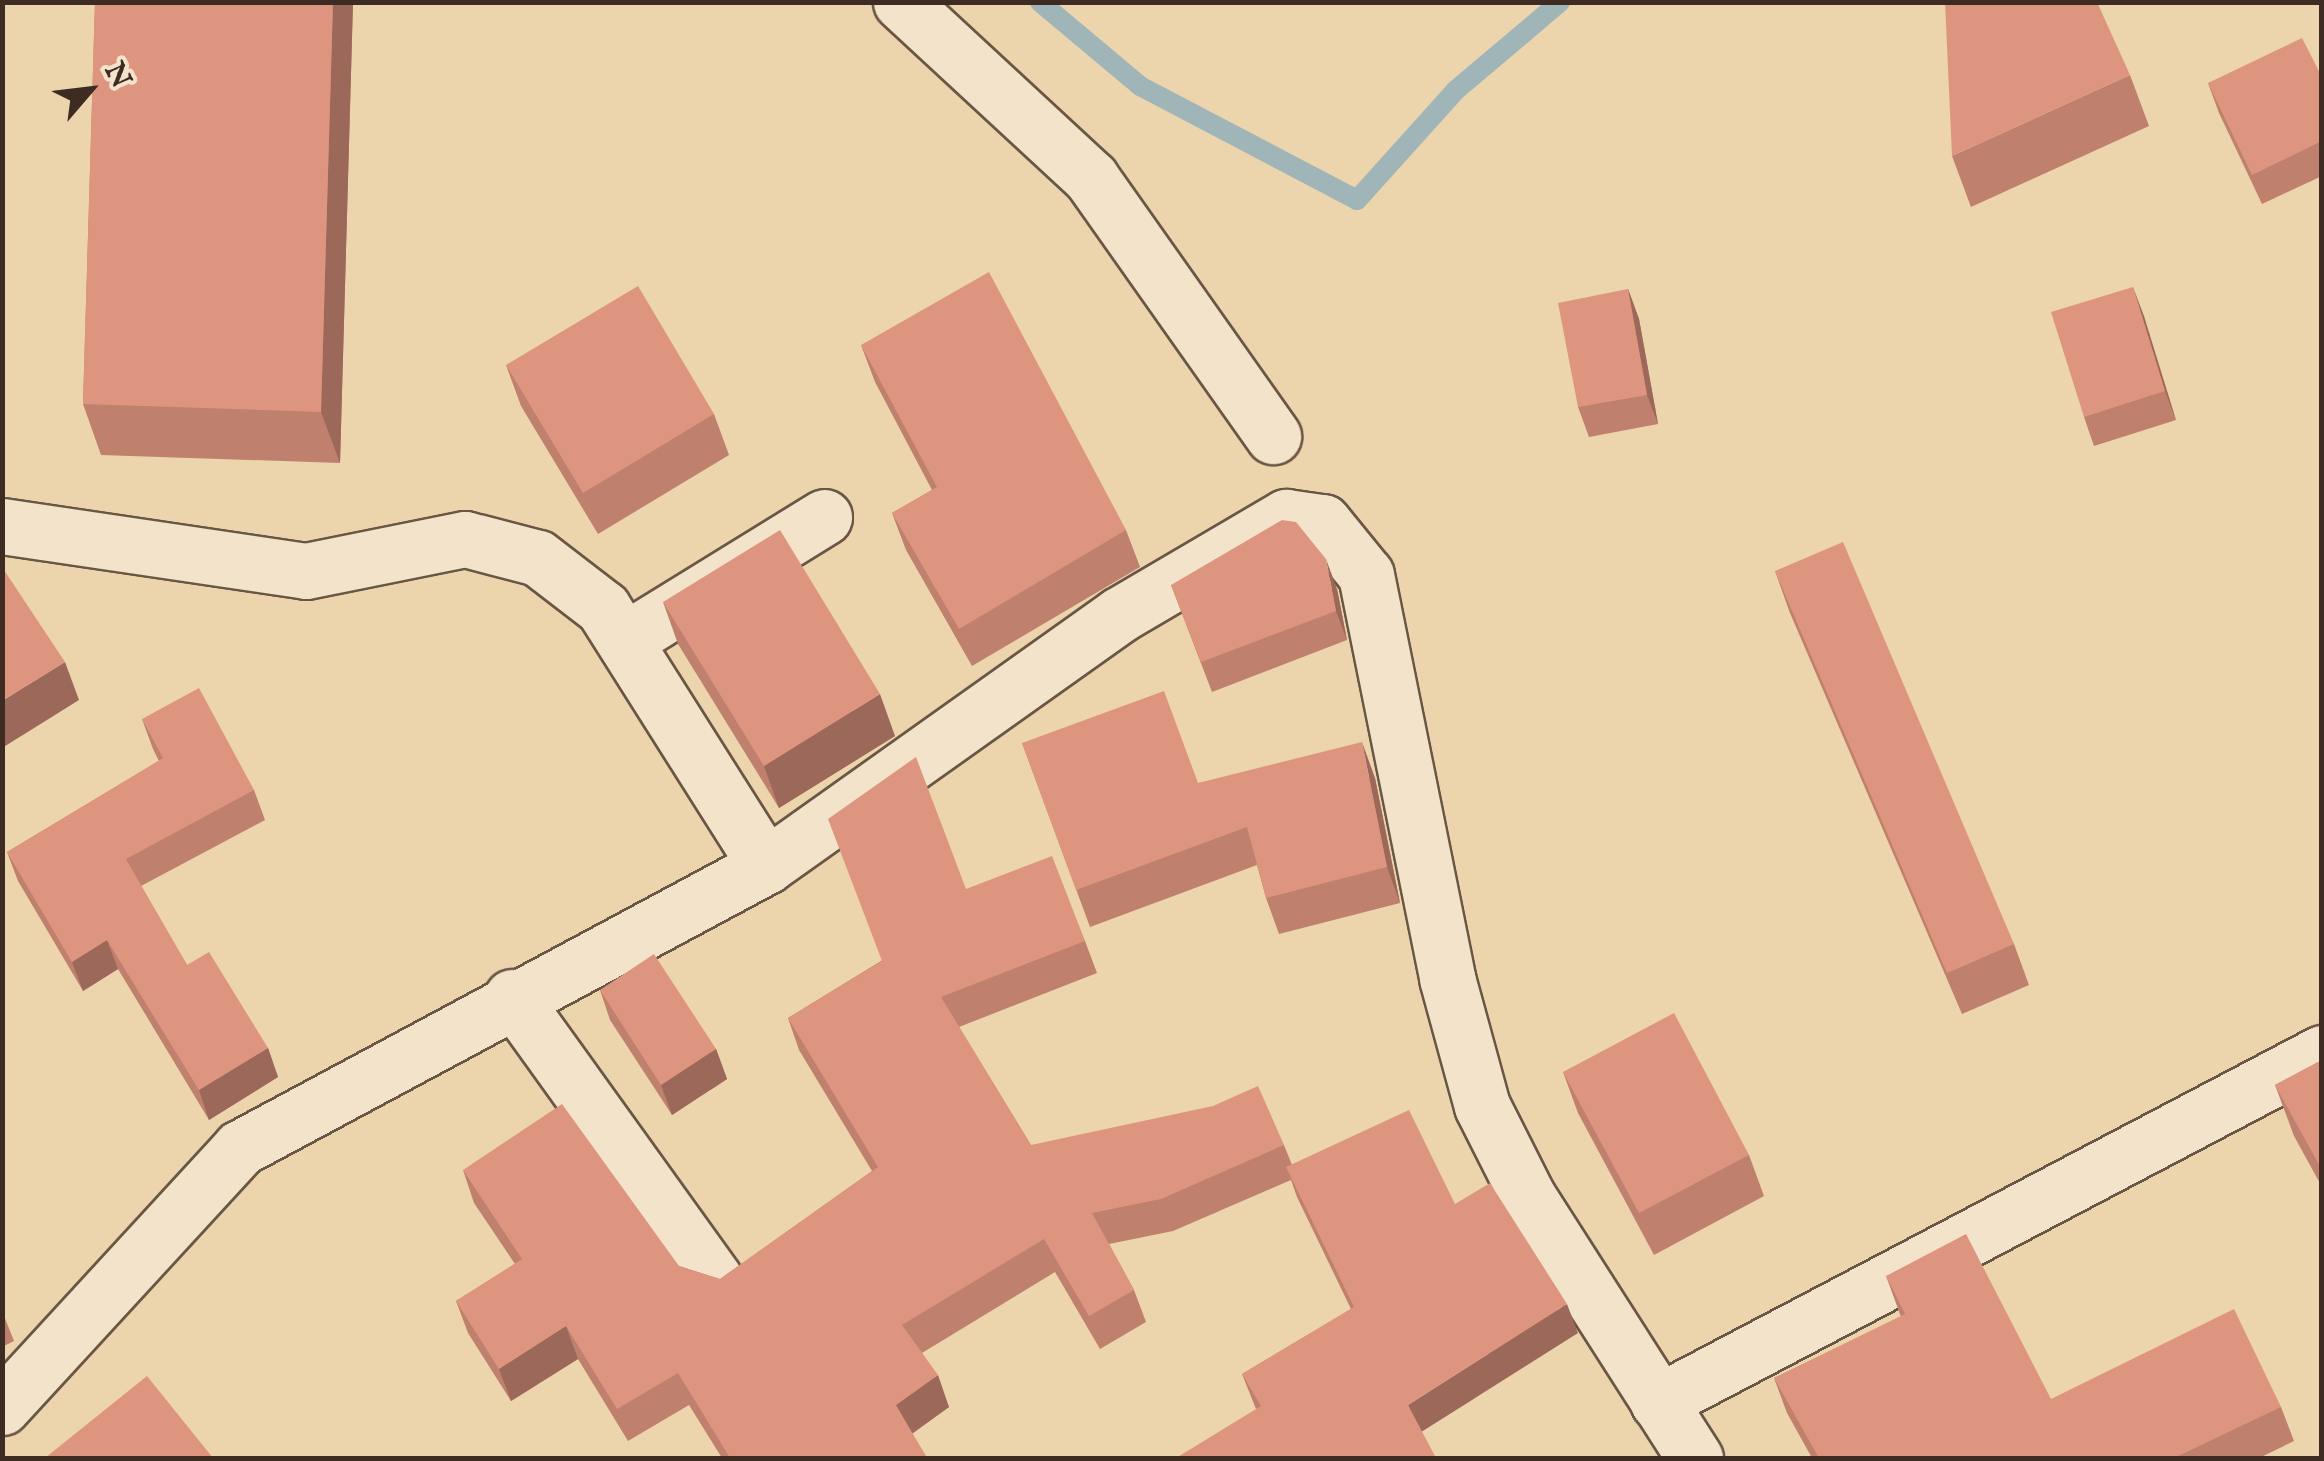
<!DOCTYPE html>
<html>
<head>
<meta charset="utf-8">
<style>
  body { margin:0 }
  #map { position:relative; width:2324px; height:1461px; overflow:hidden; background:#ecd4ad; font-family:"IM FELL English",serif }
  div>[style] { position:absolute }
  .stream>* { height:20px; margin:-10px; padding:0 10px; transform-origin:10px; border-radius:10px; background:#a0b5b7 }
  .roads { filter:drop-shadow(2px 0 #6a5645) drop-shadow(-2px 0 #6a5645) drop-shadow(0 2px #6a5645) drop-shadow(0 -2px #6a5645) }
  .minor>* { height:55px; margin:-27.5px; padding:0 27.5px; transform-origin:27.5px; border-radius:27.5px; background:#f3e3ca }
  .wall>* { inset:0; background:#bf806d }
  .shaded-wall>* { inset:0; background:#9b6859 }
  .building>* { inset:0; background:#de957f }
  span { translate:-50% -50%; white-space:nowrap; text-align:center; line-height:1.15; -webkit-text-stroke:10px #f3e3ca; paint-order:stroke }
  .frame { position:absolute; inset:0; border:5px solid #3e2c22; pointer-events:none }
  .north { position:absolute; left:40px; top:40px; width:100px; height:100px; -webkit-text-stroke:8px #f3e3ca; paint-order:stroke; rotate:62deg; font-size:28px; font-weight:700; line-height:40px; text-align:center; color:#3e2c22 }
  .north::after { content:''; display:block; margin:auto; width:35px; height:45px; background:#3e2c22; clip-path:polygon(50% 0,100% 100%,50% 72%,0 100%) }
</style>
</head>
<body>
<div id="map">
  <div class="stream">
    <div style="left:1040px;top:2px;width:131px;rotate:40deg"></div>
    <div style="left:1140px;top:86px;width:245px;rotate:27.7deg"></div>
    <div style="left:1357px;top:200px;width:148px;rotate:-48deg"></div>
    <div style="left:1456px;top:90px;width:136px;rotate:-40.2deg"></div>
  </div>
  <div class="roads">
    <div class="minor">
      <div style="left:901px;top:2px;width:259px;rotate:42.8deg"></div>
      <div style="left:1091px;top:178px;width:316px;rotate:54.8deg"></div>
      <div style="left:2px;top:526px;width:307px;rotate:8.4deg"></div>
      <div style="left:306px;top:571px;width:162px;rotate:-11.4deg"></div>
      <div style="left:465px;top:539px;width:75px;rotate:14.6deg"></div>
      <div style="left:538px;top:558px;width:82px;rotate:37.6deg"></div>
      <div style="left:603px;top:608px;width:305px;rotate:57.7deg"></div>
      <div style="left:625px;top:640px;width:234px;rotate:-31.7deg"></div>
      <div style="left:512px;top:997px;width:347px;rotate:54.3deg"></div>
      <div style="left:1658px;top:1402px;width:750px;rotate:-27.73deg"></div>
      <div style="left:2px;top:1407px;width:352px;rotate:-47.4deg"></div>
      <div style="left:240px;top:1148px;width:597px;rotate:-28.2deg"></div>
      <div style="left:766px;top:866px;width:433px;rotate:-35.4deg"></div>
      <div style="left:1119px;top:615px;width:194px;rotate:-30.4deg"></div>
      <div style="left:1286px;top:517px;width:37px;rotate:8deg"></div>
      <div style="left:1323px;top:522px;width:68px;rotate:50.9deg"></div>
      <div style="left:1366px;top:575px;width:411px;rotate:78.6deg"></div>
      <div style="left:1447px;top:978px;width:133px;rotate:74.7deg"></div>
      <div style="left:1482px;top:1106px;width:102px;rotate:63.2deg"></div>
      <div style="left:1528px;top:1197px;width:310px;rotate:57.4deg"></div>
    </div>
  </div>
  <div class="wall">
    <div style="clip-path:polygon(95px 2px,353px 2px,340px 463px,101px 455px,83px 404px)"></div>
    <div style="clip-path:polygon(2130px 75px,2149px 126px,1971px 207px,1952px 156px)"></div>
    <div style="clip-path:polygon(2322px 77px,2322px 176px,2262px 204px,2219px 113px,2208px 83px)"></div>
    <div style="clip-path:polygon(2133px 287px,2176px 420px,2094px 446px,2084px 417px)"></div>
    <div style="clip-path:polygon(1628px 289px,1639px 319px,1658px 424px,1589px 437px,1578px 407px)"></div>
    <div style="clip-path:polygon(861px 345px,1126px 530px,1140px 567px,972px 666px,906px 550px,892px 513px,932px 490px,875px 382px)"></div>
    <div style="clip-path:polygon(506px 365px,714px 414px,729px 455px,598px 534px,521px 406px)"></div>
    <div style="clip-path:polygon(1775px 571px,2014px 944px,2029px 985px,1962px 1014px,1790px 613px)"></div>
    <div style="clip-path:polygon(1171px 585px,1337px 589px,1347px 640px,1212px 692px)"></div>
    <div style="clip-path:polygon(663px 602px,895px 736px,779px 808px,678px 644px)"></div>
    <div style="clip-path:polygon(142px 719px,254px 790px,265px 820px,141px 886px,187px 965px,268px 1048px,278px 1077px,209px 1120px,118px 969px,83px 991px,18px 881px,7px 852px,159px 761px,153px 749px)"></div>
    <div style="clip-path:polygon(1022px 743px,1198px 783px,1375px 778px,1400px 903px,1279px 934px,1266px 898px,1257px 865px,1090px 927px)"></div>
    <div style="clip-path:polygon(966px 889px,1085px 941px,1097px 973px,959px 1027px,1031px 1145px,1284px 1145px,1292px 1165px,1455px 1204px,1578px 1333px,1256px 1409px,1242px 1374px,1351px 1309px,1297px 1197px,1291px 1180px,1173px 1231px,1109px 1244px,1134px 1290px,1146px 1322px,1100px 1349px,1055px 1272px,922px 1353px,949px 1407px,912px 1434px,927px 1458px,722px 1458px,689px 1405px,628px 1441px,578px 1359px,511px 1401px,468px 1333px,456px 1301px,515px 1264px,474px 1203px,463px 1170px,679px 1266px,720px 1279px,872px 1171px,799px 1050px,788px 1018px,881px 961px)"></div>
    <div style="clip-path:polygon(600px 990px,716px 1049px,727px 1079px,672px 1115px,610px 1020px)"></div>
    <div style="clip-path:polygon(2322px 1060px,2322px 1187px,2294px 1136px,2275px 1085px)"></div>
    <div style="clip-path:polygon(1563px 1072px,1749px 1155px,1764px 1196px,1654px 1255px,1578px 1113px)"></div>
    <div style="clip-path:polygon(1886px 1276px,2051px 1399px,2281px 1407px,2294px 1441px,2259px 1458px,1812px 1458px,1787px 1413px,1774px 1378px,1901px 1317px)"></div>
    <div style="clip-path:polygon(2px 1311px,14px 1341px,2px 1347px)"></div>
  </div>
  <div class="shaded-wall">
    <div style="clip-path:polygon(333px 2px,353px 2px,340px 463px,321px 412px)"></div>
    <div style="clip-path:polygon(2133px 287px,2144px 316px,2176px 420px,2165px 391px)"></div>
    <div style="clip-path:polygon(1628px 289px,1639px 319px,1658px 424px,1647px 395px)"></div>
    <div style="clip-path:polygon(1326px 559px,1337px 589px,1347px 640px,1336px 611px)"></div>
    <div style="clip-path:polygon(65px 662px,79px 700px,2px 748px,2px 701px)"></div>
    <div style="clip-path:polygon(880px 694px,895px 736px,779px 808px,764px 766px)"></div>
    <div style="clip-path:polygon(1362px 742px,1375px 778px,1400px 903px,1387px 867px)"></div>
    <div style="clip-path:polygon(107px 940px,118px 969px,83px 991px,72px 962px)"></div>
    <div style="clip-path:polygon(268px 1048px,278px 1077px,209px 1120px,199px 1090px)"></div>
    <div style="clip-path:polygon(716px 1049px,727px 1079px,672px 1115px,661px 1085px)"></div>
    <div style="clip-path:polygon(1567px 1304px,1578px 1333px,1418px 1434px,1408px 1405px)"></div>
    <div style="clip-path:polygon(566px 1326px,578px 1359px,511px 1401px,499px 1369px)"></div>
    <div style="clip-path:polygon(938px 1375px,949px 1407px,907px 1437px,896px 1405px)"></div>
  </div>
  <div class="building">
    <div style="clip-path:polygon(95px 2px,333px 2px,321px 412px,83px 404px)"></div>
    <div style="clip-path:polygon(1945px 2px,2097px 2px,2130px 75px,1952px 156px)"></div>
    <div style="clip-path:polygon(2302px 38px,2322px 77px,2322px 141px,2252px 175px,2208px 83px)"></div>
    <div style="clip-path:polygon(989px 272px,1126px 530px,959px 629px,892px 513px,937px 487px,861px 345px)"></div>
    <div style="clip-path:polygon(638px 286px,714px 414px,583px 493px,506px 365px)"></div>
    <div style="clip-path:polygon(2133px 287px,2165px 391px,2084px 417px,2051px 312px)"></div>
    <div style="clip-path:polygon(1628px 289px,1647px 395px,1578px 407px,1558px 303px)"></div>
    <div style="clip-path:polygon(1282px 520px,1296px 522px,1326px 559px,1336px 611px,1201px 662px,1171px 585px)"></div>
    <div style="clip-path:polygon(780px 530px,880px 694px,764px 766px,663px 602px)"></div>
    <div style="clip-path:polygon(1843px 542px,2014px 944px,1947px 973px,1775px 571px)"></div>
    <div style="clip-path:polygon(2px 567px,65px 662px,2px 701px)"></div>
    <div style="clip-path:polygon(199px 688px,254px 790px,126px 859px,187px 965px,209px 952px,268px 1048px,199px 1090px,107px 940px,72px 962px,7px 852px,163px 758px,142px 719px)"></div>
    <div style="clip-path:polygon(1164px 691px,1198px 783px,1362px 742px,1387px 867px,1266px 898px,1247px 827px,1076px 890px,1022px 743px)"></div>
    <div style="clip-path:polygon(916px 757px,966px 889px,1052px 856px,1085px 941px,941px 997px,1031px 1145px,1213px 1106px,1258px 1086px,1284px 1145px,1161px 1199px,1092px 1213px,1134px 1290px,1089px 1316px,1044px 1239px,902px 1325px,938px 1375px,896px 1405px,927px 1458px,730px 1458px,678px 1373px,617px 1409px,566px 1326px,499px 1369px,456px 1301px,522px 1259px,463px 1170px,562px 1104px,679px 1266px,720px 1279px,878px 1167px,788px 1018px,882px 961px,828px 819px)"></div>
    <div style="clip-path:polygon(654px 954px,716px 1049px,661px 1085px,600px 990px)"></div>
    <div style="clip-path:polygon(1674px 1013px,1749px 1155px,1639px 1213px,1563px 1072px)"></div>
    <div style="clip-path:polygon(2322px 1060px,2322px 1170px,2275px 1085px)"></div>
    <div style="clip-path:polygon(1409px 1110px,1455px 1204px,1490px 1183px,1567px 1304px,1408px 1405px,1436px 1458px,1176px 1458px,1261px 1406px,1242px 1374px,1354px 1307px,1286px 1167px)"></div>
    <div style="clip-path:polygon(1966px 1234px,2051px 1399px,2234px 1309px,2281px 1407px,2174px 1458px,1819px 1458px,1774px 1378px,1905px 1314px,1886px 1276px)"></div>
    <div style="clip-path:polygon(147px 1376px,213px 1458px,45px 1458px)"></div>
  </div>
  <div class="frame"></div>
  <div class="north">N</div>
</div>
</body>
</html>
